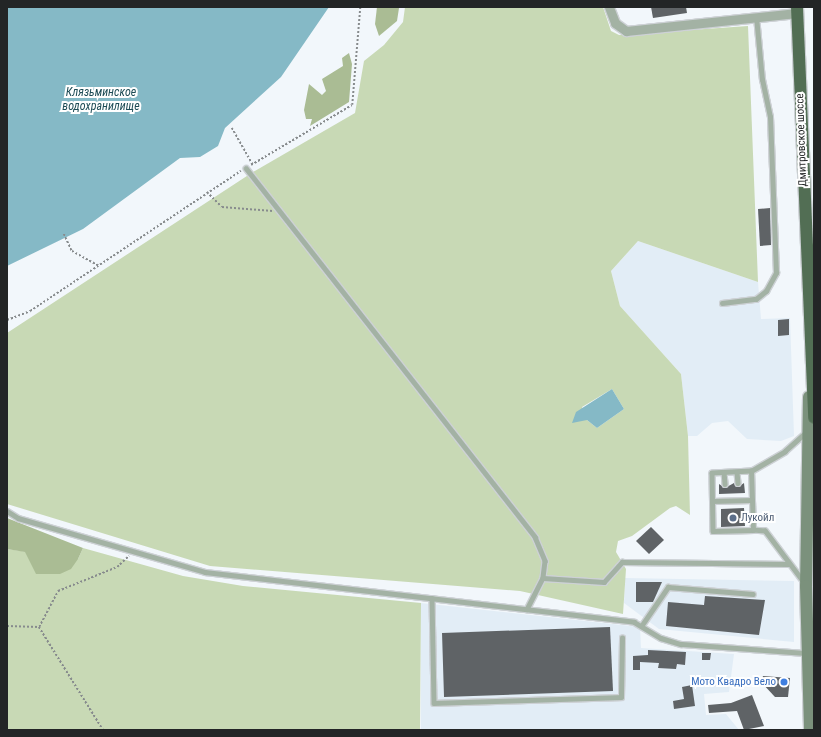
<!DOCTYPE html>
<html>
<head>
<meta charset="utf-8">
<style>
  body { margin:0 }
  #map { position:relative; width:821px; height:737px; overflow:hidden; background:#f2f7fb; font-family:"Roboto Condensed",sans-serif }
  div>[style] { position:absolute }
  .built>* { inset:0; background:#e2edf6 }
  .green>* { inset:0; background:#c8d9b5 }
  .forest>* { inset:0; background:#aabc94 }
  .water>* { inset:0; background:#85b9c6 }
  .building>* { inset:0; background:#5f6366 }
  .path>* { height:1.5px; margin-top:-0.75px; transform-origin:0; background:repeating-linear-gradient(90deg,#878b8d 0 2px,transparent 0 4px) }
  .roads { filter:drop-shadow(1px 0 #cdd1d5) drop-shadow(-1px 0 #cdd1d5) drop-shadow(0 1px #cdd1d5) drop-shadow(0 -1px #cdd1d5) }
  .service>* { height:4.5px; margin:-2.25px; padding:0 2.25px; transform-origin:2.25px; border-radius:2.25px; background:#a3b2a4 }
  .minor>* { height:9px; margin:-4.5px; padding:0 4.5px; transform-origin:4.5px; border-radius:4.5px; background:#a3b2a4 }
  .secondary>* { height:12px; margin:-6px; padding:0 6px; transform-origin:6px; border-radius:6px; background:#7b917c }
  .trunk>* { height:12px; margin:-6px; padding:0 6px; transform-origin:6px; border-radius:6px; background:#526e54 }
  .dots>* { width:11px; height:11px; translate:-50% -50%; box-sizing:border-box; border:2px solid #fff; border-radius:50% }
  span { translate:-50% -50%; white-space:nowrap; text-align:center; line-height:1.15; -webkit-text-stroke:4px #fff; paint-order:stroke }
  .street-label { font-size:11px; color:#232526 }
  .service-label { font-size:11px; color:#4e5e75 }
  .left { translate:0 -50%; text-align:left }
  .shop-label { font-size:11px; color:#366cbe }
  .right { translate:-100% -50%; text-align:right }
  .water-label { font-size:12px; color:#1e4c56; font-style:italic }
  .frame { position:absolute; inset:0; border:8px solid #232526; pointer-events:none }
</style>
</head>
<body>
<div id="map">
  <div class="built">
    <div style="clip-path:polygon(638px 241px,758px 282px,761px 319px,790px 318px,794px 436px,781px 441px,747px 439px,728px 421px,712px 423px,697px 436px,688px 436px,681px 374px,620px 306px,611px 271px)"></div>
    <div style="clip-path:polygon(625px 578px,794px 581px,794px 642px,659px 629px,624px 603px)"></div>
    <div style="clip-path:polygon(421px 603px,640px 627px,641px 648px,734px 654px,729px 692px,704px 694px,706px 715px,726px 714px,739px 730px,421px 730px)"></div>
  </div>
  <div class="green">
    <div style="clip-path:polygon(evenodd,405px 7px,603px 7px,611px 31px,619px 35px,748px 26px,758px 282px,638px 241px,611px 271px,620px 306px,681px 374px,688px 436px,690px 515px,676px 506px,670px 508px,632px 536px,618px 541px,616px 552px,626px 569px,623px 614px,520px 591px,210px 566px,7px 504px,7px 333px,253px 172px,355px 113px,364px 61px,384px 45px,403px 22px,405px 7px,612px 389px,624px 409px,597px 428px,587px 420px,582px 407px,612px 389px)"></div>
    <div style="clip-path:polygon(83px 548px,183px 576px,243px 586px,421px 603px,420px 730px,7px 730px,7px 549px,78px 559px)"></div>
  </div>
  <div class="forest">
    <div style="clip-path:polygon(377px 7px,399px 8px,397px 21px,379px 36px,375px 24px)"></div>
    <div style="clip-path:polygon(349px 53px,352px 64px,349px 102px,310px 126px,312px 119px,306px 119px,304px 110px,309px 84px,322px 95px,326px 91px,322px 79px,343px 66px,342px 58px)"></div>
    <div style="clip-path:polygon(7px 518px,83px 548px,78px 559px,71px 569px,60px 574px,36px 574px,25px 552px,7px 549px)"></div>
  </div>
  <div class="water">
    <div style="clip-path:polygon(7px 7px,329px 7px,281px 77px,225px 128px,218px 146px,200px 157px,180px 158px,83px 229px,7px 266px)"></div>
    <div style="clip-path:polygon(612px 389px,624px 409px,597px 428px,587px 420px,572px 423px,576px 412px)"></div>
  </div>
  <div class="building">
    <div style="clip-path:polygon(651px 7px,686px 7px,687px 13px,653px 18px)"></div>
    <div style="clip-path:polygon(770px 208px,771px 245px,760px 246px,758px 209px)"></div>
    <div style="clip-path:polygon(789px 319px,789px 335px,778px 336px,778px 320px)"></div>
    <div style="clip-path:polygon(734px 483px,738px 487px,744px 483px,745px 493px,719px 494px,719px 484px,725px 488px)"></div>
    <div style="clip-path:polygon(744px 508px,745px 526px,721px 527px,721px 509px)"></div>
    <div style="clip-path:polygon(651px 527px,664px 540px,649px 554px,636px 541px)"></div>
    <div style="clip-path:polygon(636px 582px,662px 582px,653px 602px,636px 602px)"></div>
    <div style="clip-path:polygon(705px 596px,765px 600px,759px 635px,666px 626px,668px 602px,704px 605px)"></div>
    <div style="clip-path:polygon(610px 627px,613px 691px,444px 697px,442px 633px)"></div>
    <div style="clip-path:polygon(648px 650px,686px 652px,685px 665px,677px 664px,676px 669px,658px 668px,659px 663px,640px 662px,640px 670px,633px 670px,633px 656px,648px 655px)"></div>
    <div style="clip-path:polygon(702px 653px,711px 653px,710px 660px,702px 660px)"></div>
    <div style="clip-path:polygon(763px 676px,790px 678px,788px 697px,775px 697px,761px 682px)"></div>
    <div style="clip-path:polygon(692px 685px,695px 706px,674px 709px,673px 701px,684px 699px,682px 687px)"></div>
    <div style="clip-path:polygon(752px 695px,764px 726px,744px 730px,737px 711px,709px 713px,708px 705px,731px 703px)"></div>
  </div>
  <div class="path">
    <div style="left:232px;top:128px;width:43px;rotate:60.4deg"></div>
    <div style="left:251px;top:165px;width:117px;rotate:-30.7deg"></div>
    <div style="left:352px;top:105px;width:98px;rotate:-85.3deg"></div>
    <div style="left:207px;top:192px;width:21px;rotate:45deg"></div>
    <div style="left:222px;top:207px;width:51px;rotate:4.5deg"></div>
    <div style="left:64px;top:234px;width:19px;rotate:65deg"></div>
    <div style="left:72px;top:251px;width:31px;rotate:29deg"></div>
    <div style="left:7px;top:320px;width:25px;rotate:-21deg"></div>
    <div style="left:30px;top:311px;width:253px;rotate:-33.6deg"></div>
    <div style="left:7px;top:626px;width:32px;rotate:2deg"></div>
    <div style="left:39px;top:627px;width:121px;rotate:58.1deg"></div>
    <div style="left:39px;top:627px;width:41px;rotate:-62.2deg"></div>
    <div style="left:58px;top:591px;width:64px;rotate:-22.1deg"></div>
    <div style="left:117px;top:567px;width:16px;rotate:-43deg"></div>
  </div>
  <div class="roads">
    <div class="service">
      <div style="left:246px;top:168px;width:469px;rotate:51.9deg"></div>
      <div style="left:535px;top:537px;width:26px;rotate:67deg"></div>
      <div style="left:545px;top:561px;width:17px;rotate:97deg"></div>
      <div style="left:543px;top:578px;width:35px;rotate:117deg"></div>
      <div style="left:722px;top:303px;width:34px;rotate:-7deg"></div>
      <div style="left:756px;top:299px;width:13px;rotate:-39deg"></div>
      <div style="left:766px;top:291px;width:21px;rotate:-61deg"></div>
      <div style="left:776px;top:273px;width:156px;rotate:-92.2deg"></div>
      <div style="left:770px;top:117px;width:38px;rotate:-102deg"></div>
      <div style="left:762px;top:80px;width:63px;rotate:-95.4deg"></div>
      <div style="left:751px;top:471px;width:39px;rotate:177deg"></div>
      <div style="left:712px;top:473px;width:58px;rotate:89deg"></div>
      <div style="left:713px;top:531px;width:40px;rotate:-1.4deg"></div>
      <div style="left:724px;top:472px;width:12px;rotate:85deg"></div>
      <div style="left:737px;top:472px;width:11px;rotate:85deg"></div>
      <div style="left:712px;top:501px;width:40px;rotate:-1.4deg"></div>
      <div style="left:7px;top:511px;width:13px;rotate:32deg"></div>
      <div style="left:18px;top:518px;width:195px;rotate:16.1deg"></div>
      <div style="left:205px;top:572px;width:432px;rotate:6.6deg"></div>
      <div style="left:634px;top:622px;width:31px;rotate:31deg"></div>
      <div style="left:661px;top:638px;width:21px;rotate:17deg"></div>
      <div style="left:681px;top:644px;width:125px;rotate:4.1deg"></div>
      <div style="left:543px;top:578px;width:61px;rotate:3.8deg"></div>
      <div style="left:604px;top:582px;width:27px;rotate:-48deg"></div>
      <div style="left:622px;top:562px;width:167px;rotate:0.7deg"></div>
      <div style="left:804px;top:583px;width:65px;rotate:-126.9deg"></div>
      <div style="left:765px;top:531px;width:12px;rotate:-175deg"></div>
      <div style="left:753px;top:530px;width:59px;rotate:-91.9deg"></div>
      <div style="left:751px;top:471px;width:39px;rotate:-30deg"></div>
      <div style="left:785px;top:451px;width:27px;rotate:-42deg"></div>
      <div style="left:432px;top:598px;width:105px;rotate:88.9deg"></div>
      <div style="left:434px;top:703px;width:187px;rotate:-1.8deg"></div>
      <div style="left:621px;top:697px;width:59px;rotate:-89deg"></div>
      <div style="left:642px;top:625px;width:46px;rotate:-55.6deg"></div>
      <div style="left:668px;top:587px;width:85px;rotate:4.7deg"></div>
    </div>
    <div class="minor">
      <div style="left:609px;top:7px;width:17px;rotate:69deg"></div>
      <div style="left:615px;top:23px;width:14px;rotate:36deg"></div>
      <div style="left:626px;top:31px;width:172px;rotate:-6deg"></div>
    </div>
    <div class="secondary">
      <div style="left:809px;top:397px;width:189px;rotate:90.9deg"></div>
      <div style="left:806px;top:586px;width:144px;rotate:88.4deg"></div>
    </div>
    <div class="trunk">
      <div style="left:797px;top:7px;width:411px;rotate:87.6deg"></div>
    </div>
  </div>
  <div class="dots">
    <div style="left:733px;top:518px;background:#5c6f8a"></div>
    <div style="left:784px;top:682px;background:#3f7fe0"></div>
  </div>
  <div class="street-label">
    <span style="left:802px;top:140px;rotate:-92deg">Дмитровское шоссе</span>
  </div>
  <div class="service-label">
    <span class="left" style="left:741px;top:518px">Лукойл</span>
  </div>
  <div class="shop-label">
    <span class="right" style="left:776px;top:682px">Мото Квадро Вело</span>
  </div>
  <div class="water-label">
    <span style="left:101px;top:100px">Клязьминское<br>водохранилище</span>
  </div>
  <div class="frame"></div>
</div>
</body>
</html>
